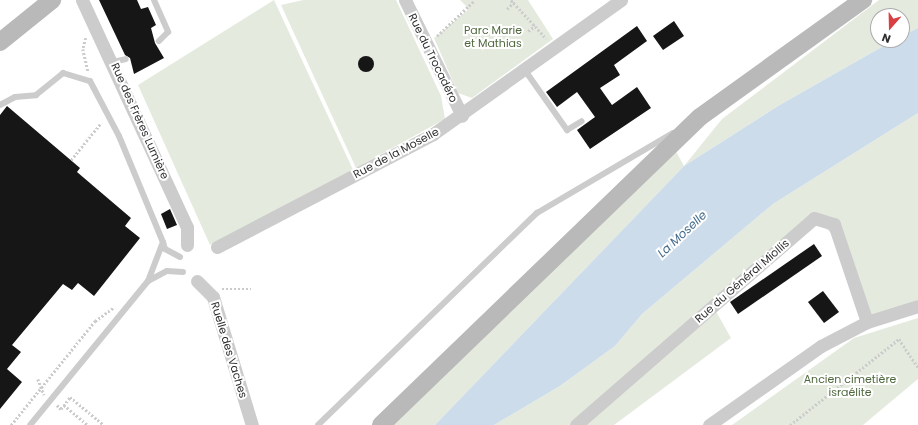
<!DOCTYPE html>
<html>
<head>
<meta charset="utf-8">
<style>
  body { margin:0 }
  #map { position:relative; width:918px; height:425px; overflow:hidden; background:#fff; font-family:Poppins,sans-serif }
  div>[style] { position:absolute }
  .green>* { inset:0; background:#e4ebde }
  .water>* { inset:0; background:#ccdcea }
  .building>* { inset:0; background:#161616 }
  .round { border-radius:50% }
  .path>* { height:2.5px; margin-top:-1.25px; transform-origin:0; background:repeating-linear-gradient(90deg,#ccc 0 2px,transparent 0 4px) }
  .lane>* { height:6px; margin:-3px; padding:0 3px; transform-origin:3px; border-radius:3px; background:#ccc }
  .street>* { height:13px; margin:-6.5px; padding:0 6.5px; transform-origin:6.5px; border-radius:6.5px; background:#ccc }
  .secondary>* { height:18px; margin:-9px; padding:0 9px; transform-origin:9px; border-radius:9px; background:#b9b9b9 }
  span { translate:-50% -50%; white-space:nowrap; text-align:center; line-height:1.15; -webkit-text-stroke:4px #fff; paint-order:stroke }
  .park-label { font-size:11px; color:#50683f }
  .street-label { font-size:11px; color:#2f2f2f }
  .water-label { font-size:12px; color:#436b8c; font-style:italic }
  .north { position:absolute; left:870px; top:8px; width:40px; height:40px; box-sizing:border-box; background:#fff; border:1px solid #acacac; border-radius:50%; rotate:200deg; font-size:11px; font-weight:700; line-height:16px; text-align:center; color:#2f2f2f }
  .north::after { content:''; display:block; margin:auto; width:14px; height:18px; background:#d93e40; clip-path:polygon(50% 0,100% 100%,50% 72%,0 100%) }
</style>
</head>
<body>
<div id="map">
  <div class="green">
    <div style="clip-path:polygon(274px 0,355px 174px,210px 245px,138px 85px)"></div>
    <div style="clip-path:polygon(303px 0,396px 0,441px 96px,445px 119px,356px 168px,281px 5px)"></div>
    <div style="clip-path:polygon(460px 0,528px 0,553px 39px,472px 98px,458px 93px,434px 38px,469px 9px)"></div>
    <div style="clip-path:polygon(879px 0,918px 0,918px 28px,902px 36px,902px 16px,878px 16px,878px 40px,894px 40px,778px 106px,684px 166px,435px 425px,381px 425px,672px 144px,684px 166px,722px 119px)"></div>
    <div style="clip-path:polygon(918px 113px,918px 306px,867px 322px,834px 236px,819px 222px,713px 306px,731px 338px,614px 425px,494px 425px,560px 386px,615px 346px,642px 314px,773px 204px)"></div>
    <div style="clip-path:polygon(918px 318px,918px 379px,863px 425px,732px 425px,854px 338px)"></div>
  </div>
  <div class="water">
    <div style="clip-path:polygon(918px 28px,918px 113px,773px 204px,642px 314px,615px 346px,560px 386px,494px 425px,435px 425px,684px 166px,778px 106px,894px 40px,902px 40px,902px 36px)"></div>
  </div>
  <div class="building">
    <div style="clip-path:polygon(99px 0,137px 0,141px 9px,148px 7px,156px 25px,151px 28px,155px 43px,164px 58px,134px 74px,130px 58px,125px 55px)"></div>
    <div style="clip-path:polygon(674px 21px,684px 36px,663px 50px,653px 36px)"></div>
    <div style="clip-path:polygon(637px 26px,647px 41px,614px 65px,620px 75px,600px 88px,612px 105px,637px 87px,651px 108px,590px 149px,577px 130px,595px 117px,577px 92px,557px 107px,546px 92px)"></div>
    <div class="round" style="left:358px;top:56px;width:16px;height:16px"></div>
    <div style="clip-path:polygon(7px 106px,80px 168px,77px 172px,131px 218px,125px 226px,140px 238px,94px 296px,78px 283px,72px 290px,63px 284px,12px 345px,21px 352px,7px 369px,22px 382px,0 409px,0 115px)"></div>
    <div style="clip-path:polygon(170px 209px,177px 225px,167px 229px,161px 214px)"></div>
    <div style="clip-path:polygon(814px 244px,822px 256px,738px 314px,730px 302px)"></div>
    <div style="clip-path:polygon(823px 291px,839px 312px,824px 323px,808px 302px)"></div>
  </div>
  <div class="path">
    <div style="left:511px;top:0;width:52px;rotate:47.4deg"></div>
    <div style="left:507px;top:9px;width:10px;rotate:-45deg"></div>
    <div style="left:528px;top:31px;width:9px;rotate:-36deg"></div>
    <div style="left:437px;top:36px;width:52px;rotate:-43.5deg"></div>
    <div style="left:86px;top:38px;width:11px;rotate:105deg"></div>
    <div style="left:83px;top:49px;width:23px;rotate:77deg"></div>
    <div style="left:71px;top:160px;width:48px;rotate:-51deg"></div>
    <div style="left:222px;top:289px;width:29px"></div>
    <div style="left:38px;top:379px;width:17px;rotate:69deg"></div>
    <div style="left:57px;top:405px;width:6px;rotate:45deg"></div>
    <div style="left:61px;top:409px;width:15px;rotate:-53deg"></div>
    <div style="left:70px;top:397px;width:44px;rotate:39.5deg"></div>
    <div style="left:64px;top:405px;width:31px;rotate:40deg"></div>
    <div style="left:11px;top:425px;width:134px;rotate:-51.1deg"></div>
    <div style="left:95px;top:321px;width:24px;rotate:-36deg"></div>
    <div style="left:790px;top:425px;width:139px;rotate:-38.3deg"></div>
    <div style="left:899px;top:339px;width:34px;rotate:56deg"></div>
  </div>
  <div class="lane">
    <div style="left:154px;top:0;width:35px;rotate:66deg"></div>
    <div style="left:168px;top:32px;width:13px;rotate:135deg"></div>
    <div style="left:113px;top:62px;width:13px;rotate:-13deg"></div>
    <div style="left:524px;top:69px;width:75px;rotate:54.8deg"></div>
    <div style="left:567px;top:130px;width:17px;rotate:-31deg"></div>
    <div style="left:0;top:105px;width:17px;rotate:-28deg"></div>
    <div style="left:15px;top:97px;width:21px;rotate:-5deg"></div>
    <div style="left:36px;top:95px;width:35px;rotate:-39deg"></div>
    <div style="left:63px;top:73px;width:28px;rotate:17deg"></div>
    <div style="left:90px;top:81px;width:62px;rotate:62.2deg"></div>
    <div style="left:119px;top:136px;width:115px;rotate:67.5deg"></div>
    <div style="left:163px;top:242px;width:42px;rotate:111deg"></div>
    <div style="left:148px;top:281px;width:186px;rotate:129.3deg"></div>
    <div style="left:163px;top:242px;width:7px;rotate:74deg"></div>
    <div style="left:165px;top:249px;width:17px;rotate:28deg"></div>
    <div style="left:148px;top:281px;width:21px;rotate:-28deg"></div>
    <div style="left:167px;top:271px;width:16px;rotate:4deg"></div>
    <div style="left:318px;top:425px;width:305px;rotate:-44.1deg"></div>
    <div style="left:537px;top:213px;width:158px;rotate:-30.5deg"></div>
  </div>
  <div class="street">
    <div style="left:82px;top:0;width:250px;rotate:65.2deg"></div>
    <div style="left:187px;top:227px;width:18px;rotate:90deg"></div>
    <div style="left:405px;top:0;width:129px;rotate:63.8deg"></div>
    <div style="left:217px;top:247px;width:244px;rotate:-27.6deg"></div>
    <div style="left:433px;top:134px;width:231px;rotate:-35.5deg"></div>
    <div style="left:197px;top:281px;width:23px;rotate:45deg"></div>
    <div style="left:213px;top:297px;width:134px;rotate:73.1deg"></div>
    <div style="left:576px;top:425px;width:315px;rotate:-41deg"></div>
    <div style="left:814px;top:218px;width:21px;rotate:17deg"></div>
    <div style="left:834px;top:224px;width:103px;rotate:71.4deg"></div>
    <div style="left:709px;top:425px;width:137px;rotate:-35.2deg"></div>
    <div style="left:821px;top:346px;width:52px;rotate:-27.6deg"></div>
    <div style="left:867px;top:322px;width:53px;rotate:-17.4deg"></div>
  </div>
  <div class="secondary">
    <div style="left:0;top:42px;width:67px;rotate:-38.9deg"></div>
    <div style="left:381px;top:425px;width:443px;rotate:-44deg"></div>
    <div style="left:700px;top:117px;width:201px;rotate:-35.7deg"></div>
  </div>
  <div class="park-label">
    <span style="left:493px;top:37px">Parc Marie<br>et Mathias</span>
    <span style="left:850px;top:386px">Ancien cimetière<br>israélite</span>
  </div>
  <div class="street-label">
    <span style="left:433px;top:58px;rotate:64deg">Rue du Trocadéro</span>
    <span style="left:140px;top:121px;rotate:66deg">Rue des Frères Lumière</span>
    <span style="left:396px;top:153px;rotate:-28deg">Rue de la Moselle</span>
    <span style="left:742px;top:281px;rotate:-41deg">Rue du Général Miollis</span>
    <span style="left:229px;top:350px;rotate:73deg">Ruelle des Vaches</span>
  </div>
  <div class="water-label">
    <span style="left:682px;top:234px;rotate:-43deg">La Moselle</span>
  </div>
  <div class="north">N</div>
</div>
</body>
</html>
